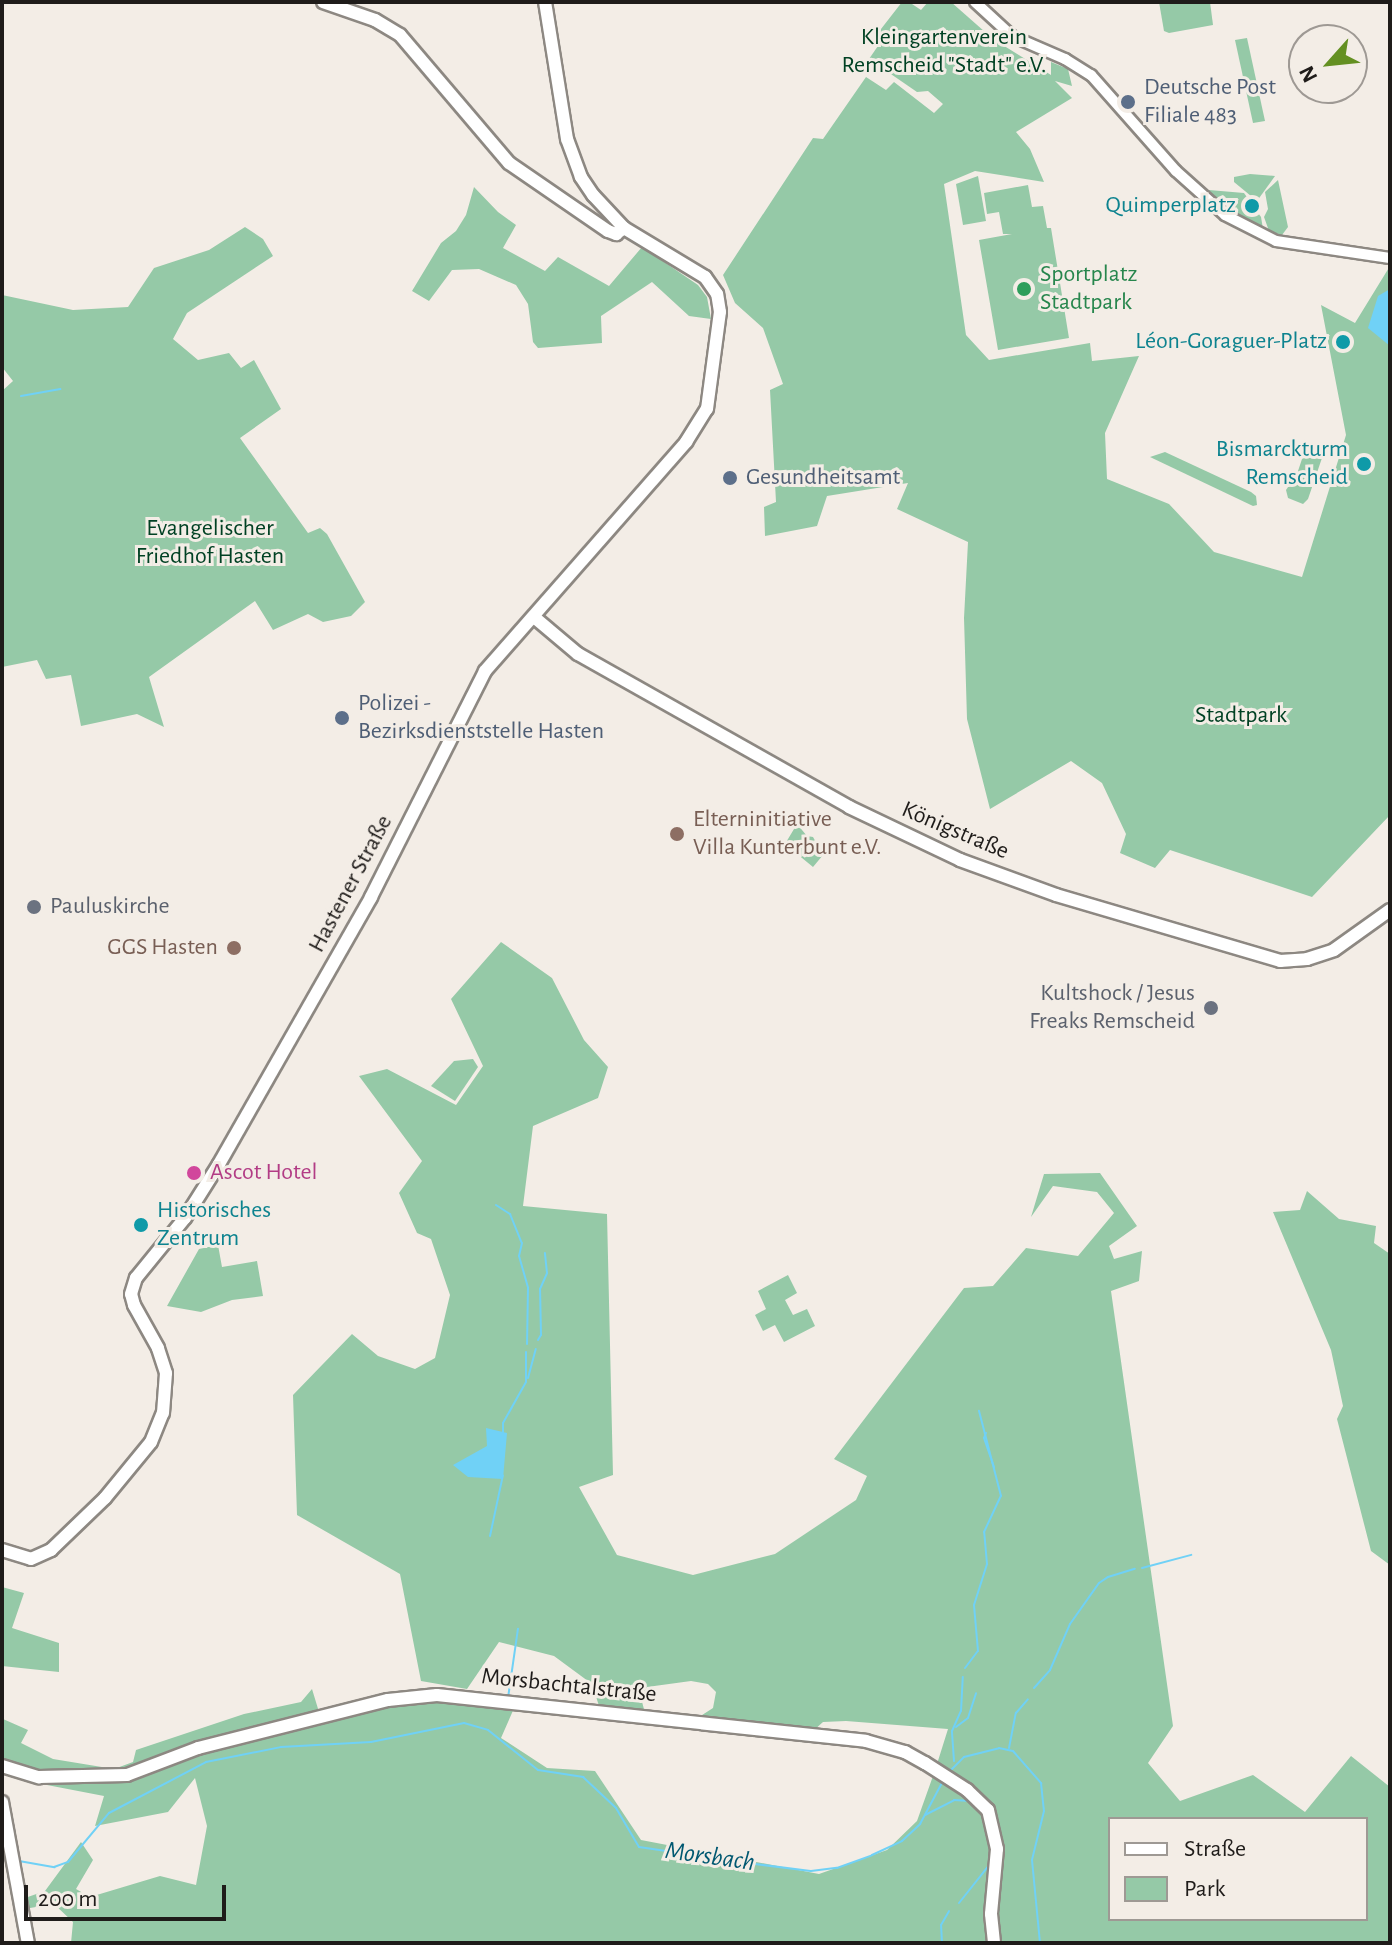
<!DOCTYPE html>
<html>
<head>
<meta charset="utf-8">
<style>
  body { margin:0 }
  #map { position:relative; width:1392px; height:1945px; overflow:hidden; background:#f3ede6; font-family:"Alegreya Sans",sans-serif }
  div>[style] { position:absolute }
  .green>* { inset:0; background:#95c9a7 }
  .water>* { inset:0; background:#70d1f6 }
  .stream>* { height:2px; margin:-1px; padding:0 1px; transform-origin:1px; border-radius:1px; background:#70d1f6 }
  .roads { filter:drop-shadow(2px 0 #8d8882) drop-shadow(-2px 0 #8d8882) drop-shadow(0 2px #8d8882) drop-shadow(0 -2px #8d8882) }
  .minor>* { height:10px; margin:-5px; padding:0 5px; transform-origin:5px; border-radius:5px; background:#fff }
  .major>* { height:12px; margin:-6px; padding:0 6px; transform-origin:6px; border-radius:6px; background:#fff }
  .dots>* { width:22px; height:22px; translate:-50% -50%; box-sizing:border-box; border:4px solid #f3ede6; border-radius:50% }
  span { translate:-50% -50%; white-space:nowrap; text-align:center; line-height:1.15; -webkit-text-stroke:6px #f3ede6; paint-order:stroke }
  .park-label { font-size:24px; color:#004123 }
  .service-label { font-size:24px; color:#4e5e75 }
  .left { translate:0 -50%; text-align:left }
  .culture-label { font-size:24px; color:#0d838f }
  .right { translate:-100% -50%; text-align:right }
  .leisure-label { font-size:24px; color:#27864d }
  .education-label { font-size:24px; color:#785e54 }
  .street-label { font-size:24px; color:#1f1c1a }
  .worship-label { font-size:24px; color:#5b616d }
  .hotel-label { font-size:24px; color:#b23c85 }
  .water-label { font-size:26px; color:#005871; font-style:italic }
  .frame { position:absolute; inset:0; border:4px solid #1f1c1a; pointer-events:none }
  .legend { position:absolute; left:1108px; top:1817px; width:260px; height:104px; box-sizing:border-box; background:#f3ede6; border:2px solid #9e9994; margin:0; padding:10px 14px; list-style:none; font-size:24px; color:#1f1c1a }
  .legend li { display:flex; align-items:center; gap:16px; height:40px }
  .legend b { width:40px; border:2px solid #9e9994 }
  .north { position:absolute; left:1288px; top:24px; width:80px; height:80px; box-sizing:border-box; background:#f3ede6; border:2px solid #9e9994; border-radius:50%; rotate:243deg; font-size:22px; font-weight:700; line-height:32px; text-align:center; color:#1f1c1a }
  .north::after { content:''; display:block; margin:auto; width:28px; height:36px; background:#649022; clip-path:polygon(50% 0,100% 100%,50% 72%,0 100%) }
  .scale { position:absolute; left:24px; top:1885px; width:202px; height:36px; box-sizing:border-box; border:4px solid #1f1c1a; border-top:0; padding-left:10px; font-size:24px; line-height:28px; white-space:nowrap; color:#1f1c1a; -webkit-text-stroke:6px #f3ede6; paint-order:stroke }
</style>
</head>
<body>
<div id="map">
  <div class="green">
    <div style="clip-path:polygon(902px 2px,909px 2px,921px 10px,928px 2px,951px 2px,993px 39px,1051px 75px,1051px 62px,1068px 69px,1072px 86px,1055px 81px,1072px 98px,1016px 132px,1030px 149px,1044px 182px,975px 171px,944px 184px,966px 335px,989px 360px,1090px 343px,1092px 361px,1139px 356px,1105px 433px,1107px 479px,1169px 504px,1214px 552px,1302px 577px,1346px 435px,1321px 305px,1355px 323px,1390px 266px,1390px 815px,1312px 897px,1170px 850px,1155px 868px,1120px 853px,1126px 834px,1102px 783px,1071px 761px,990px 809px,967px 719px,964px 618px,968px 542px,897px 509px,908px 483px,827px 496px,817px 526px,765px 536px,764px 507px,776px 502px,770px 390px,783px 384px,763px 328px,735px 303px,723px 275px,813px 138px,823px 139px,866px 77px,886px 90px,894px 82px,934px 113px,943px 104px,928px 91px,917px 92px,869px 59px,880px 43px,874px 38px)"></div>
    <div style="clip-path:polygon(1159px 2px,1210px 2px,1213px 25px,1169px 33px,1164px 31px)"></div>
    <div style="clip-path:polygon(1247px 38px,1265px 121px,1253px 123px,1235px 40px)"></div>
    <div style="clip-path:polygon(1250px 174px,1275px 176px,1257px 201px,1234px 182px,1234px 177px)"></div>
    <div style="clip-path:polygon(978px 176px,986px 221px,963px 225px,956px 184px)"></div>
    <div style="clip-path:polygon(1278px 180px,1288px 227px,1282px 235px,1269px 231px,1264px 217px,1268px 209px,1265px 192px)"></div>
    <div style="clip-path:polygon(1028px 185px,1032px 207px,1043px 206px,1047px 228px,1051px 228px,1069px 338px,998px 350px,979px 240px,1012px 234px,1003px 234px,999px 212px,987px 214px,984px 193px)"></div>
    <div style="clip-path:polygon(474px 187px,498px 212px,516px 225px,503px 248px,545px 271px,558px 257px,609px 286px,642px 247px,698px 285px,707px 297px,711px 319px,689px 316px,652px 282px,601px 316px,602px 343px,538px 348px,533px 342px,528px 304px,516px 285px,479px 269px,452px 270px,429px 301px,412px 291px,441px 243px,456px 231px,466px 215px)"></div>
    <div style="clip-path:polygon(1209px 190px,1244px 193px,1261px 217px,1263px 229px,1231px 213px,1207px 193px)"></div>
    <div style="clip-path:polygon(245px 227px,263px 239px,273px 256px,187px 313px,173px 339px,198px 360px,229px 353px,241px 368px,254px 360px,281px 409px,240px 438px,308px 533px,320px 528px,327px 534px,365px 602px,351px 616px,323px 622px,308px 614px,273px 630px,255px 601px,149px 677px,164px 727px,137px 714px,81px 726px,71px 675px,46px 679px,37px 660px,2px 667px,2px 391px,13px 381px,2px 367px,2px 295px,73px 310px,128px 307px,154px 268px,209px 250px)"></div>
    <div style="clip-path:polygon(1309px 451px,1323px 455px,1308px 499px,1303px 504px,1288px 498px,1286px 490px,1297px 474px,1304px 453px)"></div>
    <div style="clip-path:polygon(1165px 452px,1251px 492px,1256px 496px,1257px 505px,1253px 506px,1150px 457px)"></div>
    <div style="clip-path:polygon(797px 824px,807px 836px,813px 837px,823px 855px,813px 867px,785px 844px)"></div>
    <div style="clip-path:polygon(evenodd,501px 942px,552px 978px,584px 1040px,608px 1067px,598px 1098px,533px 1126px,523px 1206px,607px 1214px,613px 1475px,579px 1487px,617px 1555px,693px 1575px,775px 1554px,856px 1500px,867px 1476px,834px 1459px,964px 1288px,993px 1286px,1026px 1248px,1078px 1256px,1114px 1213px,1097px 1192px,1053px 1186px,1031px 1217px,1044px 1174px,1100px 1173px,1137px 1226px,1109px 1246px,1114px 1259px,1142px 1251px,1139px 1281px,1111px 1291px,1173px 1726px,1148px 1763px,1180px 1801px,1253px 1775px,1305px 1812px,1351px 1756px,1390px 1787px,1390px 1943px,71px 1943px,73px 1922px,54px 1904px,24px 1909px,22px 1899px,45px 1891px,81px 1842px,93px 1860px,76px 1889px,90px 1897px,160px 1876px,196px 1885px,207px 1826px,195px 1778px,168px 1812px,95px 1826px,104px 1796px,47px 1785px,50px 1781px,133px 1779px,190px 1754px,402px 1702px,435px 1699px,515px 1706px,501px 1738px,547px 1768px,595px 1771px,641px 1840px,819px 1874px,887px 1850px,917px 1821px,933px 1776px,969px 1797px,973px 1786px,937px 1764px,948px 1729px,846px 1721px,823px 1722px,813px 1731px,699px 1717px,713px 1708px,716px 1692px,708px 1684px,691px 1681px,647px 1687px,641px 1698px,645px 1713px,599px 1706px,592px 1684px,554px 1656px,499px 1642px,467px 1689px,421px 1681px,400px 1574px,297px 1515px,293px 1395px,352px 1334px,378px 1356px,415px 1369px,435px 1358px,450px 1295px,431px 1239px,417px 1233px,399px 1193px,422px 1161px,359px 1076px,387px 1069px,456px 1105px,483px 1066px,451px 999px,501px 942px,1110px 1819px,1366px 1819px,1366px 1919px,1110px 1919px,1110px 1819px)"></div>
    <div style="clip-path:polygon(473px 1059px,478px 1067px,455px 1101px,431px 1086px,454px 1061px)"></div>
    <div style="clip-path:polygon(1307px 1191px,1339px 1219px,1376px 1226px,1374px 1243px,1390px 1254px,1390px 1565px,1371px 1551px,1337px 1419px,1343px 1406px,1331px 1350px,1273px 1212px,1300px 1210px)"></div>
    <div style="clip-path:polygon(218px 1245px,222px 1267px,257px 1261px,263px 1296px,232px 1300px,201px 1312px,167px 1306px,199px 1249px)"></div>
    <div style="clip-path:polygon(788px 1275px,797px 1293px,785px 1300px,793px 1315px,807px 1309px,815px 1326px,784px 1342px,775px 1325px,763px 1331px,755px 1315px,766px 1309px,758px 1291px)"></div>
    <div style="clip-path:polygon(2px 1587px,24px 1593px,12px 1628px,59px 1643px,59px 1672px,2px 1666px)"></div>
    <div style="clip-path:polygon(312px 1689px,319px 1712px,149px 1765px,107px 1772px,25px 1772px,2px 1758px,2px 1707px,3px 1719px,28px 1730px,21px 1743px,53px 1759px,114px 1769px,133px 1762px,136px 1750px,244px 1714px,301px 1702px)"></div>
  </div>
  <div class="water">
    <div style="clip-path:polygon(1390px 289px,1390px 346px,1368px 328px,1378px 296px)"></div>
    <div style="clip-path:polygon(486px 1428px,507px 1433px,503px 1479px,468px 1477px,453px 1465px,487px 1446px)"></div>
  </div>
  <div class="stream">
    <div style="left:21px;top:396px;width:40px;rotate:-10deg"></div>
    <div style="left:496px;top:1205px;width:17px;rotate:33deg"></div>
    <div style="left:510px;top:1214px;width:31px;rotate:68deg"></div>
    <div style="left:522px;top:1243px;width:13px;rotate:103deg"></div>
    <div style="left:519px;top:1256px;width:33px;rotate:74deg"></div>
    <div style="left:528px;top:1288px;width:56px;rotate:91deg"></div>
    <div style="left:538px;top:1340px;width:6px;rotate:-59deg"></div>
    <div style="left:541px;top:1335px;width:46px;rotate:-91.2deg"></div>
    <div style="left:540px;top:1289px;width:17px;rotate:-66deg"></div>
    <div style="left:547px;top:1273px;width:20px;rotate:-96deg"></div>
    <div style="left:528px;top:1378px;width:30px;rotate:-75deg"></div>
    <div style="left:503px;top:1432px;width:9px;rotate:-90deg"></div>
    <div style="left:503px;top:1423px;width:47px;rotate:-60.7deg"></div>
    <div style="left:526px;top:1382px;width:30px;rotate:-90deg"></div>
    <div style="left:986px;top:1433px;width:5px;rotate:112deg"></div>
    <div style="left:984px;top:1438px;width:31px;rotate:71deg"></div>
    <div style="left:490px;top:1536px;width:62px;rotate:-78deg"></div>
    <div style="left:1142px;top:1568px;width:51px;rotate:-14.9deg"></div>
    <div style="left:965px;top:1668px;width:21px;rotate:-53deg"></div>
    <div style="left:978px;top:1651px;width:46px;rotate:-95deg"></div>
    <div style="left:974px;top:1605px;width:43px;rotate:-72.4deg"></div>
    <div style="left:987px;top:1564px;width:32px;rotate:-95deg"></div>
    <div style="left:984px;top:1532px;width:40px;rotate:-65deg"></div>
    <div style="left:1001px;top:1496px;width:88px;rotate:-104.5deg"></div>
    <div style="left:1034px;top:1688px;width:24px;rotate:-48deg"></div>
    <div style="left:1050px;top:1670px;width:50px;rotate:-66.5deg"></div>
    <div style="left:1070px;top:1624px;width:50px;rotate:-54.7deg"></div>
    <div style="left:1099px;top:1583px;width:11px;rotate:-34deg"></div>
    <div style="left:1108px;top:1577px;width:28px;rotate:-17deg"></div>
    <div style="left:508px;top:1698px;width:70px;rotate:-81.8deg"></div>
    <div style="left:956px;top:1727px;width:15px;rotate:-37deg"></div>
    <div style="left:968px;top:1718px;width:26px;rotate:-72deg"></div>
    <div style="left:1009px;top:1748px;width:36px;rotate:-79deg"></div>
    <div style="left:1016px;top:1713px;width:18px;rotate:-49deg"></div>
    <div style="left:954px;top:1761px;width:30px;rotate:-94deg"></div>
    <div style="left:952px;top:1731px;width:22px;rotate:-66deg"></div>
    <div style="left:961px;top:1711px;width:34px;rotate:-87deg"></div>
    <div style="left:949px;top:1772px;width:21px;rotate:-45deg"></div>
    <div style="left:964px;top:1757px;width:36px;rotate:-14deg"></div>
    <div style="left:999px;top:1748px;width:14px;rotate:12deg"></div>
    <div style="left:1013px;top:1751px;width:43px;rotate:48.8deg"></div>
    <div style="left:1041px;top:1783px;width:28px;rotate:84deg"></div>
    <div style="left:1044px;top:1811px;width:50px;rotate:103.8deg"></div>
    <div style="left:1032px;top:1860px;width:83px;rotate:84.5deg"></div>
    <div style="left:974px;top:1805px;width:14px;rotate:51deg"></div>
    <div style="left:925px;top:1815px;width:33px;rotate:-27deg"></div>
    <div style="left:954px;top:1800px;width:16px;rotate:4deg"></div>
    <div style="left:19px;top:1861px;width:36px;rotate:10deg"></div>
    <div style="left:54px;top:1867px;width:15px;rotate:-20deg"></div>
    <div style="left:68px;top:1862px;width:64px;rotate:-50.1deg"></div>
    <div style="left:109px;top:1813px;width:110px;rotate:-27.7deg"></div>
    <div style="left:206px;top:1762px;width:76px;rotate:-11.3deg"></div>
    <div style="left:281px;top:1747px;width:90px;rotate:-3.2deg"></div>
    <div style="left:371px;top:1742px;width:95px;rotate:-11.5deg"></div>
    <div style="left:464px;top:1723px;width:25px;rotate:16deg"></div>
    <div style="left:488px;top:1730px;width:64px;rotate:38.7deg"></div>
    <div style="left:538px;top:1770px;width:46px;rotate:8.8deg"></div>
    <div style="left:583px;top:1777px;width:45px;rotate:43.2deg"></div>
    <div style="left:616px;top:1808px;width:45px;rotate:59.5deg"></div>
    <div style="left:639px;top:1847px;width:117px;rotate:8.3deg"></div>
    <div style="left:755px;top:1864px;width:56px;rotate:7.1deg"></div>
    <div style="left:811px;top:1871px;width:26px;rotate:-7deg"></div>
    <div style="left:837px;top:1868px;width:37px;rotate:-20deg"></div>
    <div style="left:872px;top:1855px;width:33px;rotate:-25deg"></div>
    <div style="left:902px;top:1841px;width:25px;rotate:-43deg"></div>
    <div style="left:920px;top:1824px;width:49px;rotate:-61.9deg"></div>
    <div style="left:959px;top:1903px;width:50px;rotate:-51.5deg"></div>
    <div style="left:942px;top:1943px;width:18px;rotate:-93deg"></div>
    <div style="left:941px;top:1925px;width:16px;rotate:-60deg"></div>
  </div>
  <div class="roads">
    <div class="minor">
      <div style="left:975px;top:2px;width:50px;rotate:42.6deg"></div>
      <div style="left:1012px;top:36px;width:58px;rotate:23.5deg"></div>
      <div style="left:1065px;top:59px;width:31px;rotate:32deg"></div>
      <div style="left:1091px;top:75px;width:128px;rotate:48.5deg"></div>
      <div style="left:1176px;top:171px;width:66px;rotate:41.9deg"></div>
      <div style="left:1225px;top:215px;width:57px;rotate:27deg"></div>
      <div style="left:1276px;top:241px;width:115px;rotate:8.5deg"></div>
    </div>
    <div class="major">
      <div style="left:323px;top:2px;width:55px;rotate:19.1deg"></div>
      <div style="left:375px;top:20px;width:29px;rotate:31deg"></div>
      <div style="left:400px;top:35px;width:168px;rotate:49.6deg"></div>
      <div style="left:509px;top:163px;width:120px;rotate:34.5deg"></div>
      <div style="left:608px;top:231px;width:9px;rotate:21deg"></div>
      <div style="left:616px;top:234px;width:10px;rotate:-37deg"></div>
      <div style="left:534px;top:617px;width:57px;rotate:40.1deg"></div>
      <div style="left:578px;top:654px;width:311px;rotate:29.4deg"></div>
      <div style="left:849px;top:807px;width:123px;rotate:25.5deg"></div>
      <div style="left:960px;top:860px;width:102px;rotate:20deg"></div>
      <div style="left:1056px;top:895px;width:234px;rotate:16.4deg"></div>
      <div style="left:1280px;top:961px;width:27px;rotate:-4deg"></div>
      <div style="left:1307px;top:959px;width:28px;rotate:-18deg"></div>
      <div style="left:1334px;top:950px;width:69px;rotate:-35.5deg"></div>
      <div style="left:2px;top:1550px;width:30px;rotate:17deg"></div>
      <div style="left:31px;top:1559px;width:22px;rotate:-24deg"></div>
      <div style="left:51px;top:1550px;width:75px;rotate:-43.9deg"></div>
      <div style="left:105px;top:1498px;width:72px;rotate:-50.6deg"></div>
      <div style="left:151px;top:1442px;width:31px;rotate:-68deg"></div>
      <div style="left:163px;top:1413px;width:40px;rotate:-85.7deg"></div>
      <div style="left:166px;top:1373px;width:26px;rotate:-108deg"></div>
      <div style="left:158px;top:1348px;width:49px;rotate:-119.2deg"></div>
      <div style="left:134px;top:1305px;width:11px;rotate:-105deg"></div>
      <div style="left:131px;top:1294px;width:17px;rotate:-73deg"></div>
      <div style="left:136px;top:1278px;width:77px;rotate:-50.8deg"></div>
      <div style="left:185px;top:1218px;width:64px;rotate:-57.8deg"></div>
      <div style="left:219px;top:1164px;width:307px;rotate:-60.3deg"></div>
      <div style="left:371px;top:897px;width:253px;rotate:-63.2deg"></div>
      <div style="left:485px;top:671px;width:305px;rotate:-48.7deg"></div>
      <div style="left:686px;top:442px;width:39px;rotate:-58deg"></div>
      <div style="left:707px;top:409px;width:98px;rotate:-82.4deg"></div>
      <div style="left:720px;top:312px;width:18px;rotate:-99deg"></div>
      <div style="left:717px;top:294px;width:21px;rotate:-125deg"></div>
      <div style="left:705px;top:277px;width:95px;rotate:-148.8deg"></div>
      <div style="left:624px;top:228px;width:45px;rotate:-133.2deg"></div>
      <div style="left:593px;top:195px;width:22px;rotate:-124deg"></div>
      <div style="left:581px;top:177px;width:40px;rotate:-110.2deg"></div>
      <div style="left:567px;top:139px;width:139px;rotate:-99.1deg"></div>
      <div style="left:2px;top:1766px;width:39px;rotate:17deg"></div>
      <div style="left:39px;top:1777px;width:88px;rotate:-1.3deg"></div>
      <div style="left:127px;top:1775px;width:76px;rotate:-20.8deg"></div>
      <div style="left:198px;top:1748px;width:196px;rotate:-14.2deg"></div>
      <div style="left:388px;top:1700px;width:49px;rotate:-5.8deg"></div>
      <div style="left:437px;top:1695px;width:431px;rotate:6.1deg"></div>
      <div style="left:866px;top:1741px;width:41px;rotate:15.8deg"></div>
      <div style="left:905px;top:1752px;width:23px;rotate:29deg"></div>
      <div style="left:925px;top:1763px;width:50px;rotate:32.7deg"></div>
      <div style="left:967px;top:1790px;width:29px;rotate:44deg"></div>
      <div style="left:988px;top:1810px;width:40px;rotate:77deg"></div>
      <div style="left:997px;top:1849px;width:65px;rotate:95.3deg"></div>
      <div style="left:991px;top:1914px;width:29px;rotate:84deg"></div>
      <div style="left:2px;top:1802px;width:143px;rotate:79.6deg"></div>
    </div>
  </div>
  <div class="dots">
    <div style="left:1128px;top:102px;background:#5c6f8a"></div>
    <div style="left:1252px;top:206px;background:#0f9aa8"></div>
    <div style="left:1024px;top:289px;background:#2e9e5b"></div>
    <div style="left:1343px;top:342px;background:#0f9aa8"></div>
    <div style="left:1364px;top:464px;background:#0f9aa8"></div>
    <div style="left:730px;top:478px;background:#5c6f8a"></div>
    <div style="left:342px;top:718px;background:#5c6f8a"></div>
    <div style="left:677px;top:834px;background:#8d6e63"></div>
    <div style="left:34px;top:907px;background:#6b7280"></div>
    <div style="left:234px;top:948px;background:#8d6e63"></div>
    <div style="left:1211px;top:1008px;background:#6b7280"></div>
    <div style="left:194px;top:1173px;background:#d1479c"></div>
    <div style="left:141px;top:1225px;background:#0f9aa8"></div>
  </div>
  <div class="park-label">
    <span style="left:944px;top:52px">Kleingartenverein<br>Remscheid "Stadt" e.V.</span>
    <span style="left:210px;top:543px">Evangelischer<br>Friedhof Hasten</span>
    <span style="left:1241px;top:716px">Stadtpark</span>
  </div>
  <div class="service-label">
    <span class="left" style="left:1144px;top:102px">Deutsche Post<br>Filiale 483</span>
    <span class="left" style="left:746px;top:478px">Gesundheitsamt</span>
    <span class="left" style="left:358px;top:718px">Polizei -<br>Bezirksdienststelle Hasten</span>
  </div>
  <div class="culture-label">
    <span class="right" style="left:1236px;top:206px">Quimperplatz</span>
    <span class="right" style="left:1327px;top:342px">Léon-Goraguer-Platz</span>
    <span class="right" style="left:1348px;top:464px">Bismarckturm<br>Remscheid</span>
    <span class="left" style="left:157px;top:1225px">Historisches<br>Zentrum</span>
  </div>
  <div class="leisure-label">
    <span class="left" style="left:1040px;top:289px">Sportplatz<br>Stadtpark</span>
  </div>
  <div class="education-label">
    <span class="left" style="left:693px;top:834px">Elterninitiative<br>Villa Kunterbunt e.V.</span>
    <span class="right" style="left:218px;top:948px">GGS Hasten</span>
  </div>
  <div class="street-label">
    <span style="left:955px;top:831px;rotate:23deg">Königstraße</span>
    <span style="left:351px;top:884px;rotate:-62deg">Hastener Straße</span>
    <span style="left:569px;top:1686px;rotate:6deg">Morsbachtalstraße</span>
  </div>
  <div class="worship-label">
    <span class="left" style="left:50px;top:907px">Pauluskirche</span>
    <span class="right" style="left:1195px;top:1008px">Kultshock / Jesus<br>Freaks Remscheid</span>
  </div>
  <div class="hotel-label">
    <span class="left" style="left:210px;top:1173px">Ascot Hotel</span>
  </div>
  <div class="water-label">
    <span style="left:710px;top:1857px;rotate:8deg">Morsbach</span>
  </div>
  <div class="frame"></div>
  <ul class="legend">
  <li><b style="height:10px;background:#fff"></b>Straße</li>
  <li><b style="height:22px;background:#95c9a7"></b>Park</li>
  </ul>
  <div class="north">N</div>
  <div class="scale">200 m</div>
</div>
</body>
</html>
